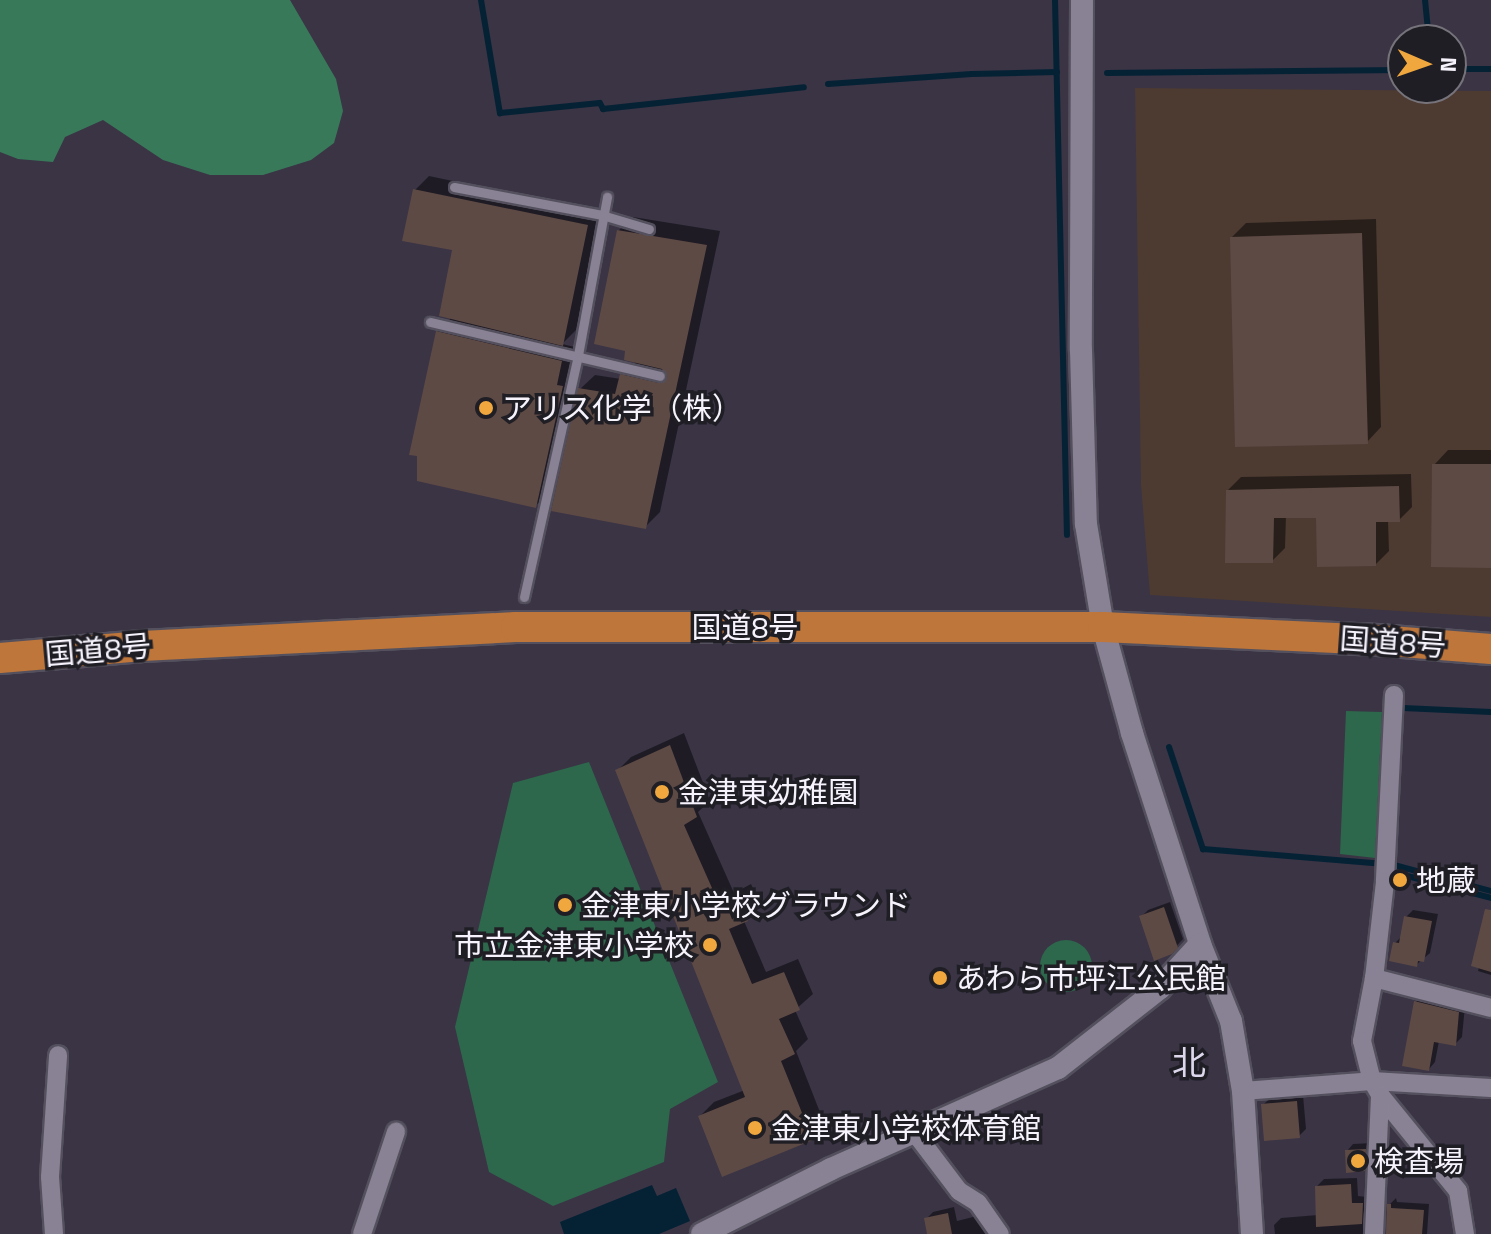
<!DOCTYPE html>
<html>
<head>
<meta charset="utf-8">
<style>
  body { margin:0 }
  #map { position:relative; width:1491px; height:1234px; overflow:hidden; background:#3a3445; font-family:"Titillium Web","Noto Sans JP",sans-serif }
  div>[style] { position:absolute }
  .industrial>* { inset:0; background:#4d3b32 }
  .green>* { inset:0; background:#2d674c }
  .round { border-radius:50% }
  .forest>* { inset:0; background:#38795a }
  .water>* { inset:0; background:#052235 }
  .shadow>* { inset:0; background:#0007 }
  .stream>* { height:6px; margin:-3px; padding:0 3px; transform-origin:3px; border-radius:3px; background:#052235 }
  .building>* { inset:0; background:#5e4a45 }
  .roads { filter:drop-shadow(2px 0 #54505d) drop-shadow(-2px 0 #54505d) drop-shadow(0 2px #54505d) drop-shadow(0 -2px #54505d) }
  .service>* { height:9px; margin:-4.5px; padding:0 4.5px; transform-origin:4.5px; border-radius:4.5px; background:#898295 }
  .minor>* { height:18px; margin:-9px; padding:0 9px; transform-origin:9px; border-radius:9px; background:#898295 }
  .tertiary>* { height:22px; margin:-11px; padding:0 11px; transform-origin:11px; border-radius:11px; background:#898295 }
  .trunk>* { height:30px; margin:-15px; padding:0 15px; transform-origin:15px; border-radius:15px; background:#be763a }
  .dots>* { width:22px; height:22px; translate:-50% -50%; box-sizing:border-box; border:4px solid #201e25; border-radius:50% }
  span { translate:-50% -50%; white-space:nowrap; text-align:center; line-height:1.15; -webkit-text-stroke:7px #201e25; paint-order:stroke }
  .poi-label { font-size:30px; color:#f6f3fd }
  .left { translate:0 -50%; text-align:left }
  .right { translate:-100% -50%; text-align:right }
  .street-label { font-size:30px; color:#f6f3fd }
  .quarter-label { font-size:34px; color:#ddd7ec }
  .north { position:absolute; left:1387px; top:24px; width:80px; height:80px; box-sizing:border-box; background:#201e25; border:2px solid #76737b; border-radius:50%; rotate:92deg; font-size:22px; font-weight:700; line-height:32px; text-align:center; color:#f6f3fd }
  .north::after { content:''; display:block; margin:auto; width:28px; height:36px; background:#efa73e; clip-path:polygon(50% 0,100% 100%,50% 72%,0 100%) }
</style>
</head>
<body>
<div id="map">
  <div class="industrial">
    <div style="clip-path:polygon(1135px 88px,1491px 91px,1491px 617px,1150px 595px,1141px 485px)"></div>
  </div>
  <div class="green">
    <div style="clip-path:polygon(1346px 711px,1382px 712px,1375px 858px,1340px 854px)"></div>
    <div style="clip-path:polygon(589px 762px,718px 1082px,670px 1109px,664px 1162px,553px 1206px,489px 1172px,455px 1027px,513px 783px)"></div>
    <div class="round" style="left:1040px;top:940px;width:52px;height:52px"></div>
  </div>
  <div class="forest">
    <div style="clip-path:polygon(0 0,290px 0,336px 79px,343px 111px,334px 143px,311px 160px,263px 175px,210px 175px,163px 160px,103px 120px,65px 137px,53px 162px,18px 159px,0 152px)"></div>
  </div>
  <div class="water">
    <div style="clip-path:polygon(652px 1185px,657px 1196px,676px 1188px,690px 1221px,659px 1234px,564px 1234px,560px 1222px)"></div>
  </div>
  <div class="shadow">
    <div style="clip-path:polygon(429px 176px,600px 212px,576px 330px,562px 344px,575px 347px,550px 492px,535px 506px,438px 332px,452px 317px,455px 249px,415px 190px)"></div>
    <div style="clip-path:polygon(633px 217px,720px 231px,660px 512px,645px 527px,580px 389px,595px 375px,621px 379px,636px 361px,618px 231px)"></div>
    <div style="clip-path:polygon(1376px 219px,1381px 427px,1367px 442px,1232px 237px,1246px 223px)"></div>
    <div style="clip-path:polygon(1448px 450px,1491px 450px,1491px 566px,1434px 465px)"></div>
    <div style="clip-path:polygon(1411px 474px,1412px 507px,1399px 520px,1388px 520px,1389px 551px,1376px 564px,1318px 516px,1286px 516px,1285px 548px,1272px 561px,1228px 490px,1241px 477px)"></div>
    <div style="clip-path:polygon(684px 733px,710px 801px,698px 812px,734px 893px,751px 884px,761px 905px,744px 921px,766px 972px,798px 959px,813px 994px,795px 1010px,808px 1039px,796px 1051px,825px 1125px,811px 1139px,700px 1116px,714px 1102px,745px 1090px,617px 771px,631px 757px)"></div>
    <div style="clip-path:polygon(1170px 902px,1183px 939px,1170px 953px,1141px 917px,1148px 910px)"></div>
    <div style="clip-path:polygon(1413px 910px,1438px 914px,1430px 953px,1416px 965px,1395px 943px,1402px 936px,1406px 917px)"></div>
    <div style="clip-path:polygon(1491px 918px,1491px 975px,1478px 971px)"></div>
    <div style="clip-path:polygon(1423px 995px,1465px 1006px,1462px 1037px,1455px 1044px,1439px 1041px,1435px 1062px,1429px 1069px,1416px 1002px)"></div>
    <div style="clip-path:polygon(1303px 1095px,1306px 1129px,1299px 1136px,1263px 1105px,1270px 1098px)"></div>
    <div style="clip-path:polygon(1372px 1143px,1371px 1163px,1364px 1170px,1347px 1151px,1353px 1144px)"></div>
    <div style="clip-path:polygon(1357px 1178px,1358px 1196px,1367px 1197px,1372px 1234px,1275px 1234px,1274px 1225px,1281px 1218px,1318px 1215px,1317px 1186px,1324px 1179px)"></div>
    <div style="clip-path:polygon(1396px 1198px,1397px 1202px,1429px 1204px,1427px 1234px,1388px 1234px,1389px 1205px)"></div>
    <div style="clip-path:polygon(954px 1207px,957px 1221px,981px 1215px,984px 1228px,991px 1226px,995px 1234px,929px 1234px,926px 1219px,933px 1212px)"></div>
  </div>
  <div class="stream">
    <div style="left:481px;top:0;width:115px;rotate:80.5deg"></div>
    <div style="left:500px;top:113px;width:100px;rotate:-5.7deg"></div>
    <div style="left:600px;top:103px;width:7px;rotate:63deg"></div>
    <div style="left:603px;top:109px;width:202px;rotate:-6.2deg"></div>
    <div style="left:1055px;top:0;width:535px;rotate:88.72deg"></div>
    <div style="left:1425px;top:0;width:40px;rotate:84.3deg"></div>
    <div style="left:1451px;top:69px;width:40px"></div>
    <div style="left:1107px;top:73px;width:296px;rotate:-0.6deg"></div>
    <div style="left:828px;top:84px;width:144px;rotate:-4deg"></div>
    <div style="left:972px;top:74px;width:85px;rotate:-1.3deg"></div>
    <div style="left:1403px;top:708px;width:88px;rotate:2.6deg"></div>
    <div style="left:1169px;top:747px;width:108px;rotate:71.6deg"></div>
    <div style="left:1203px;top:849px;width:173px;rotate:4.7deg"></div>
    <div style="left:1394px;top:865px;width:100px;rotate:15deg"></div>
    <div style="left:1396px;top:873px;width:98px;rotate:14.7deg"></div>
  </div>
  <div class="building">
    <div style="clip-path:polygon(413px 189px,588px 225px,563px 346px,439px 316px,452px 250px,402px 241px)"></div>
    <div style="clip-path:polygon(617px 230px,707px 245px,646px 529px,551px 511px,578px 388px,615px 394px,620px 374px,659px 383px,667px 377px,662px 369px,624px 360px,625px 351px,594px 344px)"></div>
    <div style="clip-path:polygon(1362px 233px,1368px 444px,1235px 447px,1230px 237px)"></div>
    <div style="clip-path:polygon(436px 331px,562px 361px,557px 385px,563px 386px,536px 508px,417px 481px,417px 456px,409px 455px)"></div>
    <div style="clip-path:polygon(1432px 464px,1491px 464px,1491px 568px,1431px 567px)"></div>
    <div style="clip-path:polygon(1399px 486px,1400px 522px,1376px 522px,1376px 566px,1317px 567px,1316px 518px,1274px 518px,1273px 563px,1225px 563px,1226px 490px)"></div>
    <div style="clip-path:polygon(670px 745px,697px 817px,684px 825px,720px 906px,737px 896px,748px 921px,729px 929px,752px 984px,784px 972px,800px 1010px,779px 1019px,795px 1054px,781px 1061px,813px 1140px,722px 1177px,698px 1116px,745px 1097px,615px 770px)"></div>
    <div style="clip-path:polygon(1164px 907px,1178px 948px,1172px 954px,1154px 961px,1139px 916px)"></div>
    <div style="clip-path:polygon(1485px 909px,1491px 910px,1491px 972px,1471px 966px)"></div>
    <div style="clip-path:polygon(1404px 916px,1432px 921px,1424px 962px,1418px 961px,1417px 967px,1389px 961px,1393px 942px,1399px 943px)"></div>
    <div style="clip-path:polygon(1414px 1001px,1459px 1012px,1456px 1046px,1434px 1042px,1429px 1071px,1402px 1066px)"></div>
    <div style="clip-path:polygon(1297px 1101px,1300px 1138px,1264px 1141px,1261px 1104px)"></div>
    <div style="clip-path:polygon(1366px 1149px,1365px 1171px,1346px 1173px,1345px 1150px)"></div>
    <div style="clip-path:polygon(1351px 1184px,1352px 1203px,1363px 1203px,1362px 1224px,1316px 1227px,1315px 1186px)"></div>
    <div style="clip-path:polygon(1387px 1204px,1391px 1204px,1391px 1208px,1424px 1210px,1422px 1234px,1386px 1234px)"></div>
    <div style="clip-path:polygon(948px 1213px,952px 1234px,927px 1234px,924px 1218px)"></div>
  </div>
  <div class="roads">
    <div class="service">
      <div style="left:454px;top:187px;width:151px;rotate:10.7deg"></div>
      <div style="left:602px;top:215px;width:49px;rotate:16.6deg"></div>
      <div style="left:430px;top:322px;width:236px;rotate:13.2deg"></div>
      <div style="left:524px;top:597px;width:248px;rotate:-77.4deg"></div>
      <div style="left:578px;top:355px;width:161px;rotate:-79.6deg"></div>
    </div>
    <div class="minor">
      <div style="left:1394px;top:695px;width:187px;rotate:92.8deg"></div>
      <div style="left:1385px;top:882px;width:97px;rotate:96.5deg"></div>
      <div style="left:1374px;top:978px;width:64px;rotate:100.8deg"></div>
      <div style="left:1362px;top:1041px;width:41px;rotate:76deg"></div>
      <div style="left:1372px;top:1081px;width:16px;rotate:60deg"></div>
      <div style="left:1380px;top:1095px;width:124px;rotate:50.9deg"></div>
      <div style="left:1458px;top:1191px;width:44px;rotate:80.8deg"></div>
      <div style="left:1374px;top:978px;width:121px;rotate:14.4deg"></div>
      <div style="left:1243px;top:1091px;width:129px;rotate:-4.4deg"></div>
      <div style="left:1372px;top:1081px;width:119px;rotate:3.4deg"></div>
      <div style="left:915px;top:1133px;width:73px;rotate:52.8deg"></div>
      <div style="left:959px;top:1191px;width:22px;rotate:32deg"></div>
      <div style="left:978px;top:1203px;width:38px;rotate:55deg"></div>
      <div style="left:54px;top:1234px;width:57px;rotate:-94deg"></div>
      <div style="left:50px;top:1177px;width:122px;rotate:-86.2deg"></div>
      <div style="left:362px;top:1234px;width:108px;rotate:-71.6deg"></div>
      <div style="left:1374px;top:1234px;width:139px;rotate:-87.5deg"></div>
    </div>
    <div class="tertiary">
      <div style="left:1082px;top:0;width:350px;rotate:90.2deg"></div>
      <div style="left:1081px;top:350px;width:174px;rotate:88.4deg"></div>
      <div style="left:1086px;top:524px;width:104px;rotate:80.6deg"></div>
      <div style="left:1103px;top:627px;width:110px;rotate:74.7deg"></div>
      <div style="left:1132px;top:733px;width:222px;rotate:72.1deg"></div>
      <div style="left:1200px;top:944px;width:83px;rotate:68.1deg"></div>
      <div style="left:1231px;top:1021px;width:71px;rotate:80.3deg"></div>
      <div style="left:1243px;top:1091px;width:143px;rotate:86.4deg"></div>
      <div style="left:702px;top:1234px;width:144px;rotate:-26.7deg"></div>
      <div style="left:831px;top:1169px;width:248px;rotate:-24deg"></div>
      <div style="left:1058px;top:1068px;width:130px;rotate:-38.1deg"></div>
      <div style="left:1160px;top:988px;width:59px;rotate:-47.7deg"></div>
    </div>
    <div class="trunk">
      <div style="left:0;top:658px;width:143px;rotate:-4.8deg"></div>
      <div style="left:142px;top:646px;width:374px;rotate:-2.9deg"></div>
      <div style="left:516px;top:627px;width:587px"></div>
      <div style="left:1103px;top:627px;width:275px;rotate:2.7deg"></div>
      <div style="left:1378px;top:640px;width:113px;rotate:4.6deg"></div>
    </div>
  </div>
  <div class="dots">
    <div style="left:486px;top:408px;background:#efa73e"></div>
    <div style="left:662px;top:792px;background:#efa73e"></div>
    <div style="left:1400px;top:880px;background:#efa73e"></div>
    <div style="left:565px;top:905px;background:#efa73e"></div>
    <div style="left:710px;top:945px;background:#efa73e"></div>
    <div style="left:940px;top:978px;background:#efa73e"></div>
    <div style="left:755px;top:1128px;background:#efa73e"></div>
    <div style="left:1358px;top:1161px;background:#efa73e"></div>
  </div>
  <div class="poi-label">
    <span class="left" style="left:502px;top:408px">アリス化学（株）</span>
    <span class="left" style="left:678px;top:792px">金津東幼稚園</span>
    <span class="left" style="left:1416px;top:880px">地蔵</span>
    <span class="left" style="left:581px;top:905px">金津東小学校グラウンド</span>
    <span class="right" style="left:694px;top:945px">市立金津東小学校</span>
    <span class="left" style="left:956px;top:978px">あわら市坪江公民館</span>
    <span class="left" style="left:771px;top:1128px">金津東小学校体育館</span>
    <span class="left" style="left:1374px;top:1161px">検査場</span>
  </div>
  <div class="street-label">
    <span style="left:745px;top:627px">国道8号</span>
    <span style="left:1393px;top:642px;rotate:4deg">国道8号</span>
    <span style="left:98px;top:650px;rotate:-5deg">国道8号</span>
  </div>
  <div class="quarter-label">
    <span style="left:1189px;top:1063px">北</span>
  </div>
  <div class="north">N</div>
</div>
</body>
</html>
